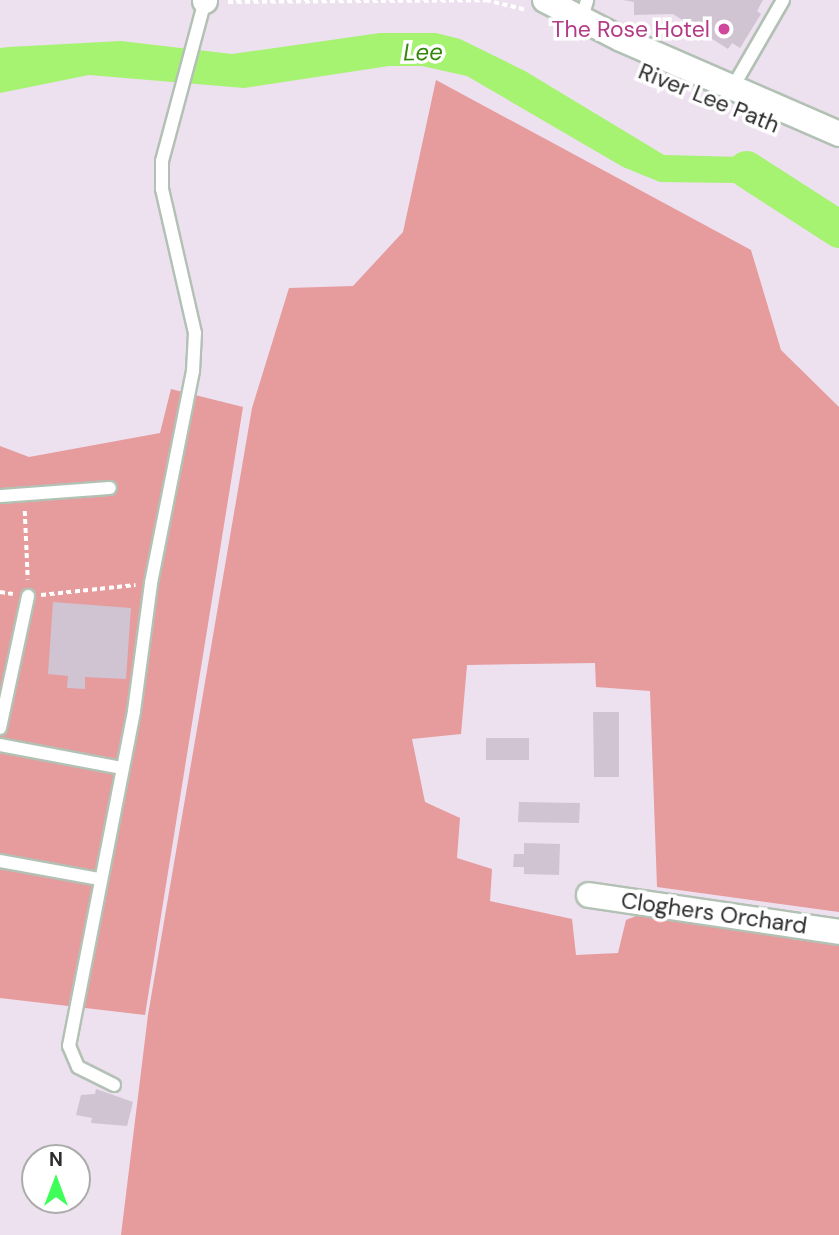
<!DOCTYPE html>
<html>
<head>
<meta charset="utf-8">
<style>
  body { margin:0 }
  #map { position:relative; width:839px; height:1235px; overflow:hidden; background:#ede0ef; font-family:"DM Sans",sans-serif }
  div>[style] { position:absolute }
  .green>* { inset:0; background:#e69b9c }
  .water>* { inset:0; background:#a6f271 }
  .river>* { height:37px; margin:-18.5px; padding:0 18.5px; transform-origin:18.5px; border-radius:18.5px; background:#a6f271 }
  .building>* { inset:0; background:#d1c4d2 }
  .path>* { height:3.5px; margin-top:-1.75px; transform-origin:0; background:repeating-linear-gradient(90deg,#fff 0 5px,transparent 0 8.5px) }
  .roads { filter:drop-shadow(2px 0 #b3c1b5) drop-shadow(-2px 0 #b3c1b5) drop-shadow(0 2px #b3c1b5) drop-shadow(0 -2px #b3c1b5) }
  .lane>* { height:12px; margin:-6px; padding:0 6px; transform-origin:6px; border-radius:6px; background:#fff }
  .street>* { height:24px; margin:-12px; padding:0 12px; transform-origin:12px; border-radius:12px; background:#fff }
  .dots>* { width:19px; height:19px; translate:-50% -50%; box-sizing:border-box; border:4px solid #fff; border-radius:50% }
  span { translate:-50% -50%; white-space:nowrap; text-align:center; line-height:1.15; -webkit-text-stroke:7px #fff; paint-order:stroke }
  .hotel-label { font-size:23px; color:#b23c85 }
  .right { translate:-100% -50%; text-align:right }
  .street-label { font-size:23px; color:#2d2d2d }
  .water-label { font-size:24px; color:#34870b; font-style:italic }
  .north { position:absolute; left:21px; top:1144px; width:70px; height:70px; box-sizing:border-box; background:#fff; border:2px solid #ababab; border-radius:50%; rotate:0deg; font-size:19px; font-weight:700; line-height:28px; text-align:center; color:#2d2d2d }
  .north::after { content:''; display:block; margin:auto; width:24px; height:32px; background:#3dff57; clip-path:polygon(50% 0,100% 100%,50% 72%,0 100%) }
</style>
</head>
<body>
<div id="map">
  <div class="green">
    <div style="clip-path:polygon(436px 80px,751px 250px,781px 350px,839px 407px,839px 912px,657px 887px,650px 691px,596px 687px,595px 663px,467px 665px,461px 734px,412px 739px,425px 802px,460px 818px,457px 858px,492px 869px,490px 901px,572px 919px,576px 955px,618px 953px,626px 920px,646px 912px,839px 942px,839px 1235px,121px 1235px,148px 1015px,252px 408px,289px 288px,353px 286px,403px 232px)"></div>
    <div style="clip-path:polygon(171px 389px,243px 407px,145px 1015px,0 998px,0 446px,29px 457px,160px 433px)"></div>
  </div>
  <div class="water">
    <div style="clip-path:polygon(380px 33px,436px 33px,460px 39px,525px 71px,664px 155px,744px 157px,797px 183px,777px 210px,765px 196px,736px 183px,660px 182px,623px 167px,467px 76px,422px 66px,389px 66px,244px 88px,89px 75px,0 93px,0 48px,9px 47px,121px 41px,232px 54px)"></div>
  </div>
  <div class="river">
    <div style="left:746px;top:169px;width:111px;rotate:32.8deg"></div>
  </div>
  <div class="building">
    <div style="clip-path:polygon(623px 0,763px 0,757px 11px,761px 14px,740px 48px,732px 43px,728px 49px,673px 14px,634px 15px,634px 2px)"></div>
    <div style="clip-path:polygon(53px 602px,131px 608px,126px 679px,85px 677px,85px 689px,67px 688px,68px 676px,48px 674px)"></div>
    <div style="clip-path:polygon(593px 712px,619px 712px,619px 777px,594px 777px)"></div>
    <div style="clip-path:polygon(486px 738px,529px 738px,529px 760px,486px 760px)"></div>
    <div style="clip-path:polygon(519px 802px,580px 803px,579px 823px,518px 822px)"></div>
    <div style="clip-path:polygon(524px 843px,560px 844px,559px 875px,524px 874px,524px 867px,513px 867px,514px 854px,524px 854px)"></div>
    <div style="clip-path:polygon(96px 1089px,133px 1102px,127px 1126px,91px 1123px,92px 1118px,76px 1115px,81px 1095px,95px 1094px)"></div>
  </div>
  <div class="path">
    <div style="left:228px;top:2px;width:258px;rotate:-0.4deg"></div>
    <div style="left:486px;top:0;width:42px;rotate:13.7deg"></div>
    <div style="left:25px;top:511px;width:69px;rotate:87.5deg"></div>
    <div style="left:0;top:592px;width:13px;rotate:9deg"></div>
    <div style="left:41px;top:595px;width:95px;rotate:-6.1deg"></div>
  </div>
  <div class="roads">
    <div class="lane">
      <div style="left:582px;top:18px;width:19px;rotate:-74deg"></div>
      <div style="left:734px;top:85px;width:98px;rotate:-60deg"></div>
      <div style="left:0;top:496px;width:110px;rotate:-4.2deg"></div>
      <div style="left:0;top:728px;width:135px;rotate:-78deg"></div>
      <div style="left:0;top:745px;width:124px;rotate:10.7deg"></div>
      <div style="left:0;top:861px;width:101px;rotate:10.3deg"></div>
      <div style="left:114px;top:1085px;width:40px;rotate:-153.4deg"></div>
      <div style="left:78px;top:1067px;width:23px;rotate:-113deg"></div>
      <div style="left:69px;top:1046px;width:341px;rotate:-79deg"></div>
      <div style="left:134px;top:711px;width:129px;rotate:-82.4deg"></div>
      <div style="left:151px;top:583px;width:216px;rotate:-78.8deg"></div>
      <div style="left:193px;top:371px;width:38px;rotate:-87deg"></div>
      <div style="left:195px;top:333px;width:148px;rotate:-102.9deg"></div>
      <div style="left:162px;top:189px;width:28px;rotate:-90deg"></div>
      <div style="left:162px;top:161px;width:166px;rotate:-75deg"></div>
    </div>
    <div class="street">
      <div style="left:545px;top:0;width:85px;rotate:27.2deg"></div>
      <div style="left:621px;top:39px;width:238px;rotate:23.5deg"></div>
      <div style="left:205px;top:1px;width:1px;rotate:-90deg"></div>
      <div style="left:589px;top:895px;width:253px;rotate:8.4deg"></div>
    </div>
  </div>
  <div class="dots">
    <div style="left:724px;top:29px;background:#d1479c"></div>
  </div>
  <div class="hotel-label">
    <span class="right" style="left:710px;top:29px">The Rose Hotel</span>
  </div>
  <div class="street-label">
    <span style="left:709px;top:98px;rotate:22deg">River Lee Path</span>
    <span style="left:714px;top:913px;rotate:8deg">Cloghers Orchard</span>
  </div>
  <div class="water-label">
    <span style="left:423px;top:52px;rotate:-1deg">Lee</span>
  </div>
  <div class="north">N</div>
</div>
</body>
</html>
